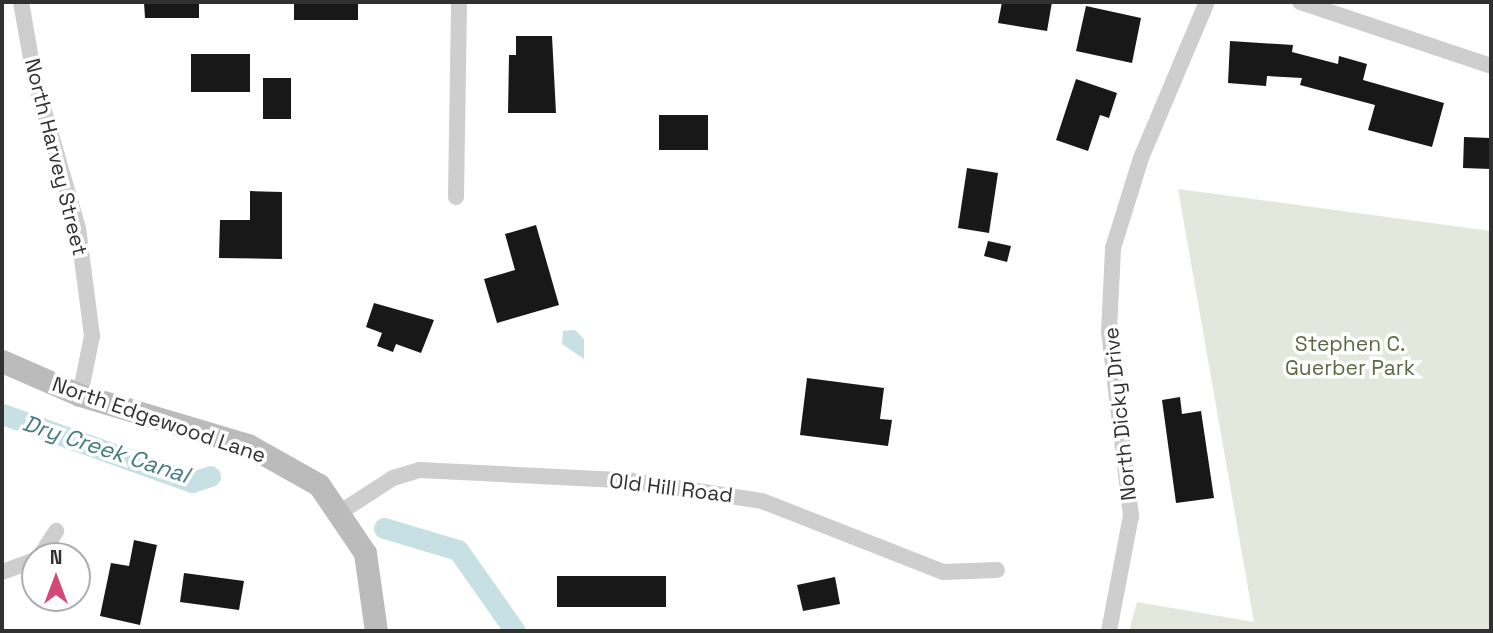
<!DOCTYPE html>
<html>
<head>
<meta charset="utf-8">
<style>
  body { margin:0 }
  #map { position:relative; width:1493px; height:633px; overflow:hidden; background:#fff; font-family:"Space Grotesk",sans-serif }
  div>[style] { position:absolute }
  .green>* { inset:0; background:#e4e7db }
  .water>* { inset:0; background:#c7e0e3 }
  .canal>* { height:21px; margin:-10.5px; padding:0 10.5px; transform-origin:10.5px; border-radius:10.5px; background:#c7e0e3 }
  .building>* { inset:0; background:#181818 }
  .street>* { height:16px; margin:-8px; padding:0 8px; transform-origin:8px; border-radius:8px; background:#cecece }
  .secondary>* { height:23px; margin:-11.5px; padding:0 11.5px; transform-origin:11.5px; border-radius:11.5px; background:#bbb }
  span { translate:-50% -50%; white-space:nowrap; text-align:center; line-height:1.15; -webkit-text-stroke:7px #fff; paint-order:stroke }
  .street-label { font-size:21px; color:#313131 }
  .park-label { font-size:21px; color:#5e6843 }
  .water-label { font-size:23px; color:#447c84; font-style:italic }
  .frame { position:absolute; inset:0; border:4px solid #313131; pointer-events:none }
  .north { position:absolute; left:21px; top:542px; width:70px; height:70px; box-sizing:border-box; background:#fff; border:2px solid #adadad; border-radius:50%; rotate:0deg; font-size:19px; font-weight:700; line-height:28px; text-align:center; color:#313131 }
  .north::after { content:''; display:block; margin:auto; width:24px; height:32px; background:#d24978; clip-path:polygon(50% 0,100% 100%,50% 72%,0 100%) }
</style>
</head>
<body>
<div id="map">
  <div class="green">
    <div style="clip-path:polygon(1178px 189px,1491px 231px,1491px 631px,1129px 631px,1137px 602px,1254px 622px)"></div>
  </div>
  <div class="water">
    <div style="clip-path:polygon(575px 330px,584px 339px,584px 359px,562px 344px,563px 331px)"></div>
  </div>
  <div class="canal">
    <div style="left:2px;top:414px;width:202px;rotate:19.7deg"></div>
    <div style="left:192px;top:482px;width:19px;rotate:-18deg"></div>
    <div style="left:384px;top:528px;width:77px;rotate:16.6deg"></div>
    <div style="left:458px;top:550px;width:99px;rotate:54.9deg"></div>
  </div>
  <div class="building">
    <div style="clip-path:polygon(144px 2px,199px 2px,199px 18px,145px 18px)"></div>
    <div style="clip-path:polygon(294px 2px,358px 2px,358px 20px,294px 20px)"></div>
    <div style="clip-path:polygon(1002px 2px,1052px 2px,1047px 31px,998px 23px)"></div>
    <div style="clip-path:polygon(1086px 6px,1141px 18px,1132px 63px,1076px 51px)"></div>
    <div style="clip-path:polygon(516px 36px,552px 36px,556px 113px,508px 113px,509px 55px,516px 55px)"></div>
    <div style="clip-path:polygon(1230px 41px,1293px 45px,1292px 52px,1338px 64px,1339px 56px,1367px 64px,1363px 80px,1444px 103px,1432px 147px,1368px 130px,1375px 105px,1300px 85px,1302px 78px,1267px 76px,1266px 86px,1228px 83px)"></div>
    <div style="clip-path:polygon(191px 54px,250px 54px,250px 92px,191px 92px)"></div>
    <div style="clip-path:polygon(263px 78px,291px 78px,291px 119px,263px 119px)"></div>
    <div style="clip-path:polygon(1076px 79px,1117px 93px,1109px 118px,1100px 115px,1088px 151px,1056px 140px)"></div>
    <div style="clip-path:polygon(659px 115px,708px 115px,708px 150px,659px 150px)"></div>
    <div style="clip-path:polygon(1464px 137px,1491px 138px,1491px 169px,1463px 168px)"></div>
    <div style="clip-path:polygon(967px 168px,998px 173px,989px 233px,958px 228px)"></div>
    <div style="clip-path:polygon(250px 191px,282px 192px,282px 259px,219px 258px,220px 220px,250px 220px)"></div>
    <div style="clip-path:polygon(536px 225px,559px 305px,497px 323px,484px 279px,515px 270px,505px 234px)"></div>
    <div style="clip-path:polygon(988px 241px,1011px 246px,1007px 262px,984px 256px)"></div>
    <div style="clip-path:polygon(374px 303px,434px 320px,421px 353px,396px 344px,393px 352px,377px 346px,382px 333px,366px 327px)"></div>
    <div style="clip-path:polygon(807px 378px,884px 388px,880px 419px,892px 420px,888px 446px,800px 435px)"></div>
    <div style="clip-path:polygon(1180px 397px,1182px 414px,1201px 411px,1214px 498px,1176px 503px,1162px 400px)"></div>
    <div style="clip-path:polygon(134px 540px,157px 545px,140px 625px,100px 616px,111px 563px,129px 566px)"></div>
    <div style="clip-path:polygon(184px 573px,244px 581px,239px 610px,180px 602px)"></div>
    <div style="clip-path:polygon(557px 576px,666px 576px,666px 607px,557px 607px)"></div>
    <div style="clip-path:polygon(835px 577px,840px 604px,803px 611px,797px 585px)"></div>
  </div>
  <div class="street">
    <div style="left:21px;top:2px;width:75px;rotate:80deg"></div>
    <div style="left:34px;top:76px;width:158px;rotate:73.9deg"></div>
    <div style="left:78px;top:228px;width:109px;rotate:82.6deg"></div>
    <div style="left:92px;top:336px;width:60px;rotate:101.5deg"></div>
    <div style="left:1300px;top:2px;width:201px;rotate:18.5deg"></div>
    <div style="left:456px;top:197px;width:195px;rotate:-89.1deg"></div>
    <div style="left:342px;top:511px;width:61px;rotate:-32.9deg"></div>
    <div style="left:393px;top:478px;width:28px;rotate:-17deg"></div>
    <div style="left:420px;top:470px;width:214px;rotate:2.9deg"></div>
    <div style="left:634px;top:481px;width:130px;rotate:8.9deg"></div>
    <div style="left:762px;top:501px;width:194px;rotate:21.4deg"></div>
    <div style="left:943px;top:572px;width:54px;rotate:-2.1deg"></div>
    <div style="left:40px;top:556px;width:30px;rotate:-57deg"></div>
    <div style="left:2px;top:572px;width:35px;rotate:-20deg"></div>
    <div style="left:1109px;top:631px;width:117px;rotate:-79.2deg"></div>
    <div style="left:1131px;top:516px;width:186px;rotate:-96.8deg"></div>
    <div style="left:1109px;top:331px;width:83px;rotate:-87.2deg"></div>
    <div style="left:1113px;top:248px;width:94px;rotate:-72.7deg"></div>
    <div style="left:1141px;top:158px;width:169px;rotate:-67.1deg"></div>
  </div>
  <div class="secondary">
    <div style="left:2px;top:361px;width:85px;rotate:23.6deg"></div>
    <div style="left:80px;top:395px;width:175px;rotate:16.6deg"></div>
    <div style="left:248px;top:445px;width:81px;rotate:29.4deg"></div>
    <div style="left:319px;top:485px;width:82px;rotate:55.9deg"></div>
    <div style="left:365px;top:553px;width:79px;rotate:82deg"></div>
  </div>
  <div class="street-label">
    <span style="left:56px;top:157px;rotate:76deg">North Harvey Street</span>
    <span style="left:1120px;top:414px;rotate:-96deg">North Dicky Drive</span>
    <span style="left:159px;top:420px;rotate:19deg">North Edgewood Lane</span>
    <span style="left:671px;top:488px;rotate:7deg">Old Hill Road</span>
  </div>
  <div class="park-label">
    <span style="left:1350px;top:356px">Stephen C.<br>Guerber Park</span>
  </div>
  <div class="water-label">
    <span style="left:106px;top:449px;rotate:18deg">Dry Creek Canal</span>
  </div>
  <div class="frame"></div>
  <div class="north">N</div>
</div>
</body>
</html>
